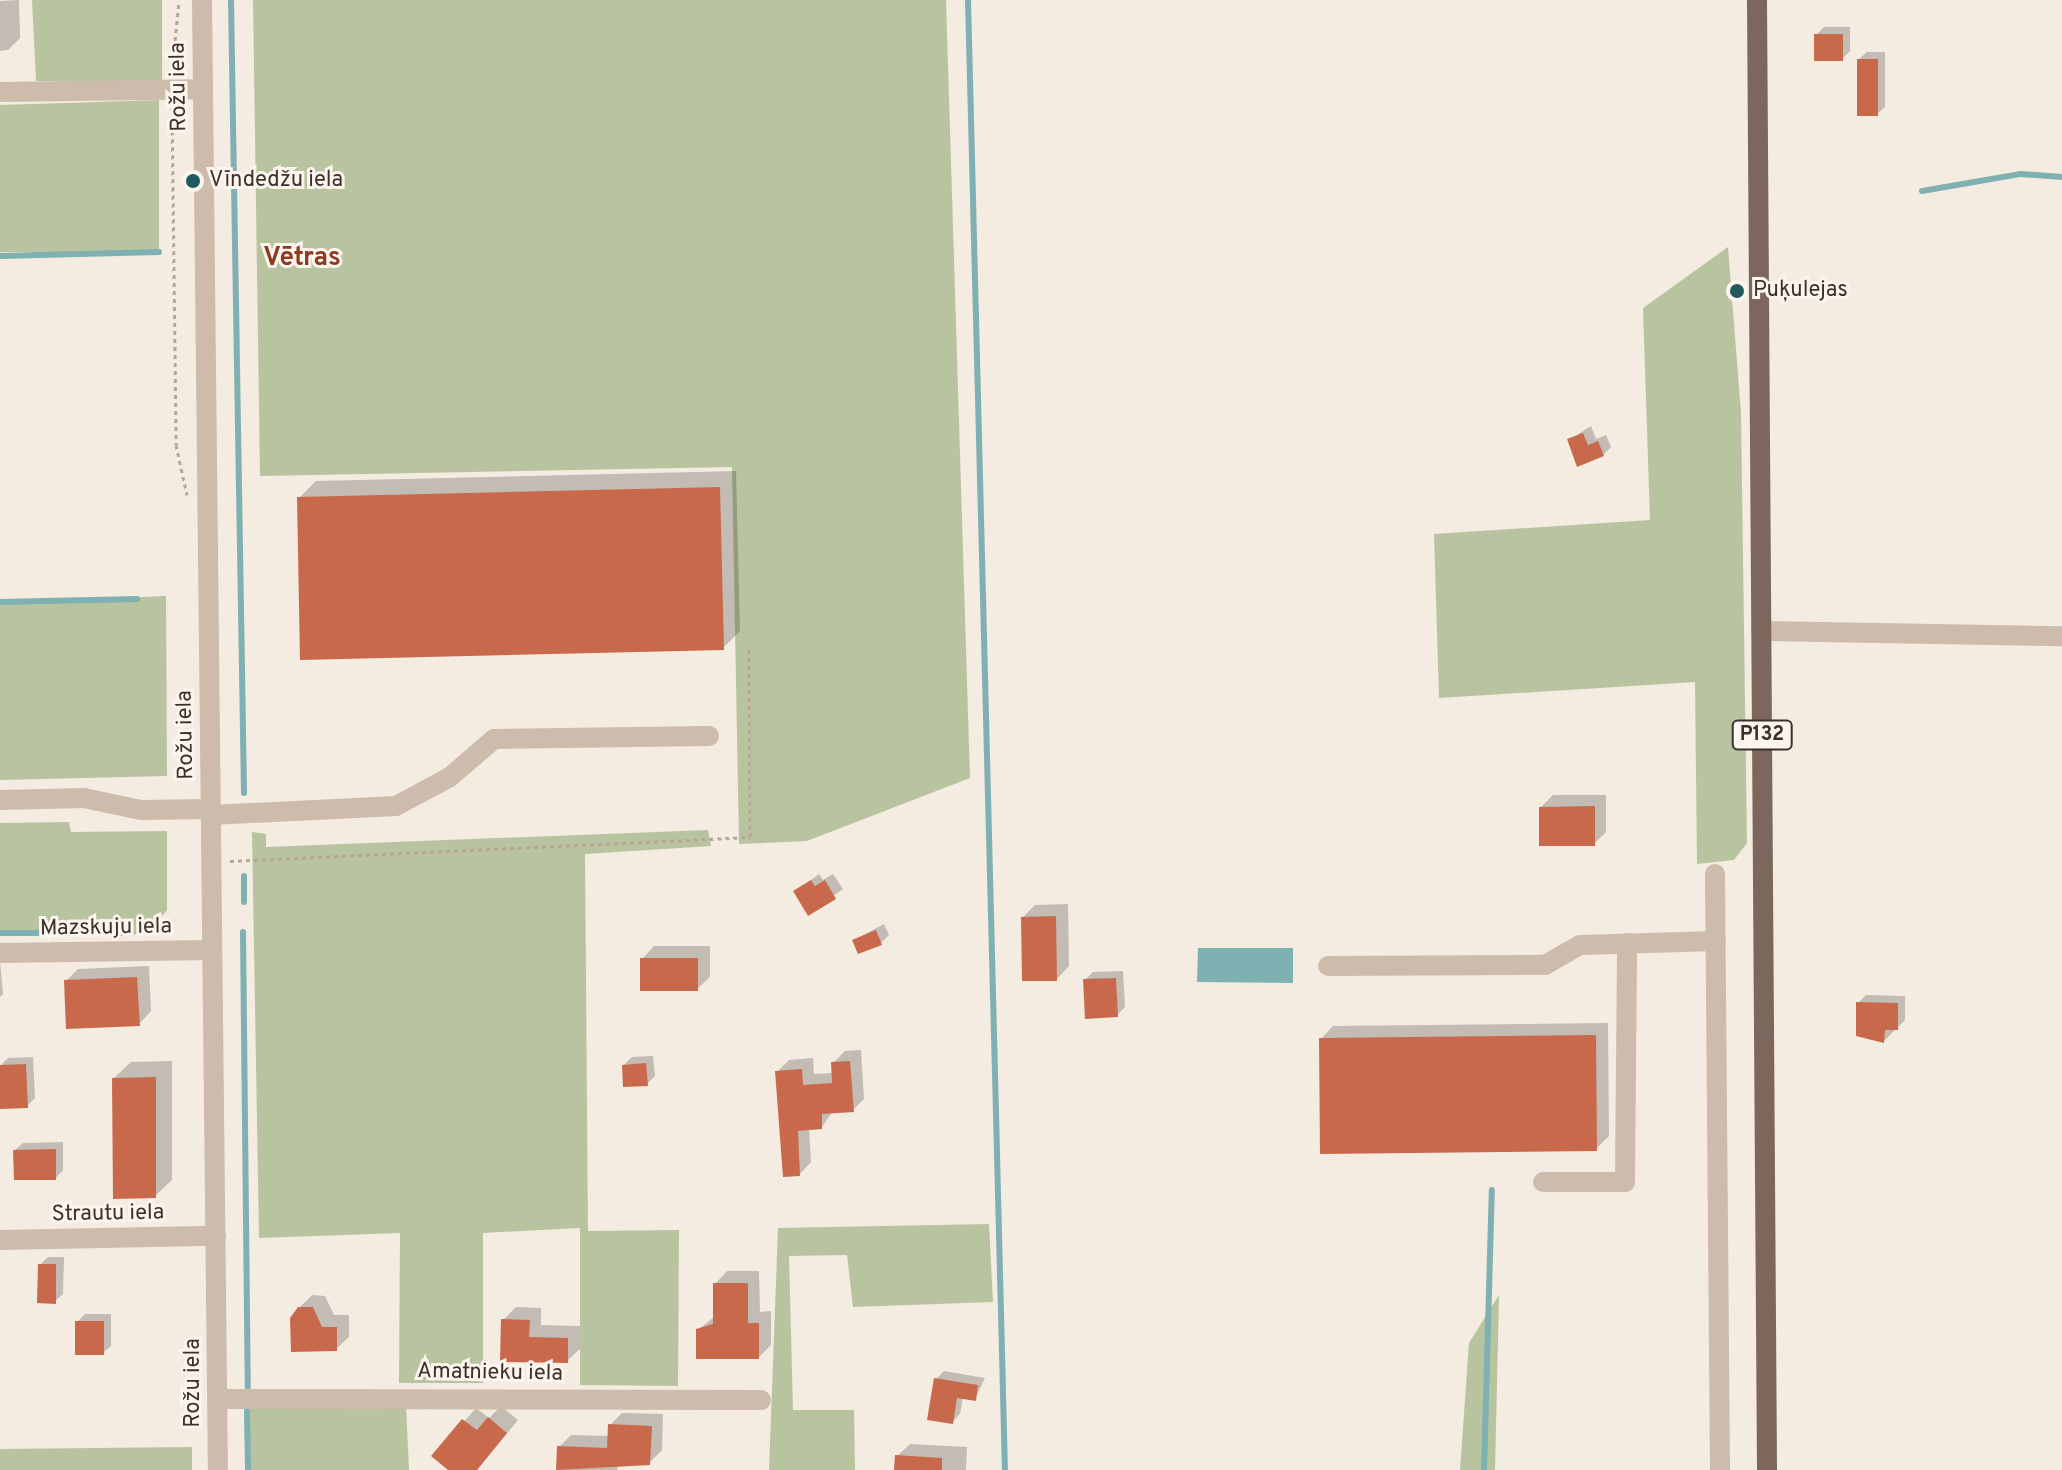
<!DOCTYPE html>
<html>
<head>
<meta charset="utf-8">
<style>
  body { margin:0 }
  #map { position:relative; width:2062px; height:1470px; overflow:hidden; background:#f4ebe1; font-family:Overpass,sans-serif }
  div>[style] { position:absolute }
  .green>* { inset:0; background:#b8c4a0 }
  .water>* { inset:0; background:#7fb0b2 }
  .shadow>* { inset:0; background:#0003 }
  .stream>* { height:6px; margin:-3px; padding:0 3px; transform-origin:3px; border-radius:3px; background:#7fb0b2 }
  .building>* { inset:0; background:#c8694b }
  .path>* { height:3px; margin-top:-1.5px; transform-origin:0; background:repeating-linear-gradient(90deg,#b9a596 0 4px,transparent 0 8px) }
  .minor>* { height:20px; margin:-10px; padding:0 10px; transform-origin:10px; border-radius:10px; background:#cdbbac }
  .major>* { height:20px; margin:-10px; padding:0 10px; transform-origin:10px; border-radius:10px; background:#7d675c }
  .dots>* { width:22px; height:22px; translate:-50% -50%; box-sizing:border-box; border:4px solid #fbf5ee; border-radius:50% }
  span { translate:-50% -50%; white-space:nowrap; text-align:center; line-height:1.15; -webkit-text-stroke:6px #fbf5ee; paint-order:stroke }
  .shield-label span { padding:2px 6px; background:#fbf5ee; border:2px solid; border-radius:6px; -webkit-text-stroke-width:0 }
  .shield-label { font-size:20px; color:#3b302b; font-weight:700 }
  .street-label { font-size:22px; color:#3b302b }
  .poi-label { font-size:22px; color:#3b302b }
  .left { translate:0 -50%; text-align:left }
  .quarter-label { font-size:26px; color:#8c3b22; font-weight:700 }
</style>
</head>
<body>
<div id="map">
  <div class="green">
    <div style="clip-path:polygon(32px 0,162px 0,162px 82px,36px 81px)"></div>
    <div style="clip-path:polygon(253px 0,946px 0,970px 778px,807px 841px,739px 844px,732px 467px,260px 476px)"></div>
    <div style="clip-path:polygon(159px 100px,159px 252px,0 252px,0 105px)"></div>
    <div style="clip-path:polygon(1728px 247px,1741px 413px,1747px 843px,1734px 860px,1697px 864px,1695px 682px,1439px 698px,1434px 534px,1650px 520px,1643px 308px)"></div>
    <div style="clip-path:polygon(166px 596px,167px 776px,0 780px,0 603px)"></div>
    <div style="clip-path:polygon(69px 822px,71px 832px,167px 831px,167px 910px,147px 934px,0 936px,0 823px)"></div>
    <div style="clip-path:polygon(708px 830px,711px 846px,585px 854px,588px 1231px,679px 1230px,678px 1386px,580px 1385px,580px 1228px,483px 1233px,483px 1383px,399px 1383px,400px 1233px,259px 1238px,252px 832px,266px 834px,266px 847px)"></div>
    <div style="clip-path:polygon(989px 1224px,993px 1302px,853px 1307px,847px 1255px,789px 1256px,793px 1410px,854px 1410px,855px 1470px,769px 1470px,778px 1228px)"></div>
    <div style="clip-path:polygon(1499px 1295px,1495px 1470px,1460px 1470px,1469px 1343px)"></div>
    <div style="clip-path:polygon(406px 1404px,409px 1470px,250px 1470px,250px 1406px)"></div>
    <div style="clip-path:polygon(192px 1447px,192px 1470px,0 1470px,0 1449px)"></div>
  </div>
  <div class="water">
    <div style="clip-path:polygon(1198px 948px,1293px 948px,1293px 983px,1197px 982px)"></div>
  </div>
  <div class="shadow">
    <div style="clip-path:polygon(19px 0,20px 38px,8px 50px,0 51px,0 1px)"></div>
    <div style="clip-path:polygon(1824px 27px,1850px 27px,1850px 51px,1842px 59px,1816px 35px)"></div>
    <div style="clip-path:polygon(1867px 52px,1885px 52px,1885px 107px,1877px 114px,1859px 59px)"></div>
    <div style="clip-path:polygon(1591px 426px,1596px 439px,1606px 435px,1611px 447px,1603px 455px,1569px 440px)"></div>
    <div style="clip-path:polygon(736px 471px,740px 631px,723px 648px,299px 498px,316px 481px)"></div>
    <div style="clip-path:polygon(1553px 795px,1606px 795px,1606px 832px,1594px 844px,1541px 807px)"></div>
    <div style="clip-path:polygon(819px 874px,823px 880px,833px 874px,843px 889px,809px 913px,795px 892px)"></div>
    <div style="clip-path:polygon(1068px 904px,1069px 966px,1057px 979px,1023px 917px,1035px 905px)"></div>
    <div style="clip-path:polygon(884px 924px,889px 935px,881px 943px,854px 940px)"></div>
    <div style="clip-path:polygon(654px 946px,710px 946px,710px 977px,697px 989px,642px 959px)"></div>
    <div style="clip-path:polygon(0 961px,3px 994px,0 997px)"></div>
    <div style="clip-path:polygon(149px 966px,151px 1011px,139px 1024px,66px 981px,78px 969px)"></div>
    <div style="clip-path:polygon(1123px 971px,1125px 1007px,1117px 1015px,1085px 980px,1093px 972px)"></div>
    <div style="clip-path:polygon(1866px 995px,1905px 996px,1905px 1020px,1884px 1041px,1858px 1003px)"></div>
    <div style="clip-path:polygon(1608px 1023px,1609px 1136px,1596px 1149px,1321px 1039px,1333px 1026px)"></div>
    <div style="clip-path:polygon(861px 1050px,864px 1099px,853px 1110px,833px 1111px,822px 1127px,809px 1128px,811px 1162px,800px 1174px,777px 1072px,789px 1060px,813px 1058px,814px 1074px,833px 1073px,833px 1063px,845px 1051px)"></div>
    <div style="clip-path:polygon(653px 1056px,655px 1076px,647px 1084px,624px 1065px,632px 1057px)"></div>
    <div style="clip-path:polygon(33px 1057px,35px 1098px,27px 1106px,0 1066px,8px 1058px)"></div>
    <div style="clip-path:polygon(172px 1061px,172px 1180px,155px 1196px,114px 1078px,131px 1062px)"></div>
    <div style="clip-path:polygon(63px 1142px,63px 1170px,56px 1178px,15px 1150px,23px 1143px)"></div>
    <div style="clip-path:polygon(48px 1257px,64px 1257px,63px 1294px,55px 1301px,40px 1265px)"></div>
    <div style="clip-path:polygon(727px 1271px,759px 1271px,760px 1312px,771px 1311px,771px 1345px,759px 1357px,698px 1330px,715px 1316px,715px 1284px)"></div>
    <div style="clip-path:polygon(312px 1295px,325px 1296px,334px 1315px,349px 1315px,349px 1337px,336px 1349px,299px 1308px)"></div>
    <div style="clip-path:polygon(516px 1307px,541px 1308px,541px 1325px,580px 1326px,580px 1349px,567px 1361px,502px 1360px,503px 1320px)"></div>
    <div style="clip-path:polygon(85px 1314px,111px 1314px,111px 1346px,103px 1353px,77px 1322px)"></div>
    <div style="clip-path:polygon(944px 1371px,985px 1378px,975px 1399px,963px 1397px,960px 1414px,952px 1422px,936px 1379px)"></div>
    <div style="clip-path:polygon(501px 1406px,518px 1420px,477px 1470px,451px 1470px,434px 1456px,476px 1408px,489px 1418px)"></div>
    <div style="clip-path:polygon(622px 1413px,663px 1414px,662px 1450px,649px 1463px,618px 1462px,617px 1470px,558px 1470px,559px 1447px,571px 1435px,609px 1436px,610px 1425px)"></div>
    <div style="clip-path:polygon(910px 1444px,967px 1447px,966px 1470px,896px 1470px,897px 1456px)"></div>
  </div>
  <div class="stream">
    <div style="left:231px;top:0;width:793px;rotate:89.06deg"></div>
    <div style="left:968px;top:0;width:1470px;rotate:88.56deg"></div>
    <div style="left:1922px;top:191px;width:99px;rotate:-9.8deg"></div>
    <div style="left:2020px;top:174px;width:42px;rotate:4.1deg"></div>
    <div style="left:0;top:256px;width:159px;rotate:-1.4deg"></div>
    <div style="left:0;top:602px;width:137px;rotate:-1.3deg"></div>
    <div style="left:244px;top:876px;width:26px;rotate:90deg"></div>
    <div style="left:243px;top:932px;width:455px;rotate:89.4deg"></div>
    <div style="left:0;top:933px;width:131px"></div>
    <div style="left:247px;top:1411px;width:59px;rotate:89deg"></div>
    <div style="left:1484px;top:1470px;width:280px;rotate:-88.4deg"></div>
  </div>
  <div class="building">
    <div style="clip-path:polygon(1814px 34px,1843px 34px,1843px 61px,1814px 61px)"></div>
    <div style="clip-path:polygon(1857px 59px,1878px 59px,1878px 116px,1857px 116px)"></div>
    <div style="clip-path:polygon(1583px 433px,1588px 445px,1598px 441px,1604px 456px,1577px 467px,1567px 439px)"></div>
    <div style="clip-path:polygon(720px 487px,724px 650px,300px 660px,297px 497px)"></div>
    <div style="clip-path:polygon(1595px 806px,1595px 846px,1539px 846px,1539px 807px)"></div>
    <div style="clip-path:polygon(811px 880px,815px 886px,825px 880px,836px 899px,808px 916px,793px 891px)"></div>
    <div style="clip-path:polygon(1056px 916px,1057px 981px,1022px 981px,1021px 917px)"></div>
    <div style="clip-path:polygon(876px 930px,882px 945px,858px 954px,852px 940px)"></div>
    <div style="clip-path:polygon(640px 958px,698px 958px,698px 991px,640px 991px)"></div>
    <div style="clip-path:polygon(137px 977px,140px 1026px,66px 1029px,64px 980px)"></div>
    <div style="clip-path:polygon(1116px 978px,1118px 1017px,1085px 1019px,1083px 979px)"></div>
    <div style="clip-path:polygon(1856px 1002px,1898px 1003px,1898px 1030px,1885px 1030px,1884px 1043px,1856px 1036px)"></div>
    <div style="clip-path:polygon(1596px 1035px,1597px 1151px,1320px 1154px,1319px 1038px)"></div>
    <div style="clip-path:polygon(850px 1061px,854px 1112px,822px 1114px,822px 1129px,798px 1131px,800px 1176px,783px 1177px,775px 1071px,802px 1069px,803px 1085px,832px 1083px,831px 1062px)"></div>
    <div style="clip-path:polygon(646px 1063px,648px 1086px,623px 1087px,622px 1065px)"></div>
    <div style="clip-path:polygon(26px 1064px,28px 1108px,0 1109px,0 1065px)"></div>
    <div style="clip-path:polygon(156px 1077px,156px 1198px,113px 1199px,112px 1078px)"></div>
    <div style="clip-path:polygon(56px 1149px,56px 1180px,14px 1180px,13px 1150px)"></div>
    <div style="clip-path:polygon(38px 1264px,56px 1264px,56px 1304px,37px 1303px)"></div>
    <div style="clip-path:polygon(713px 1283px,748px 1283px,748px 1323px,759px 1323px,759px 1359px,696px 1359px,696px 1329px,713px 1324px)"></div>
    <div style="clip-path:polygon(298px 1307px,313px 1307px,322px 1327px,337px 1327px,337px 1351px,291px 1352px,290px 1318px)"></div>
    <div style="clip-path:polygon(501px 1319px,530px 1320px,529px 1337px,568px 1338px,568px 1363px,500px 1362px)"></div>
    <div style="clip-path:polygon(75px 1321px,104px 1321px,104px 1355px,75px 1355px)"></div>
    <div style="clip-path:polygon(934px 1378px,978px 1385px,976px 1401px,957px 1398px,953px 1424px,927px 1420px)"></div>
    <div style="clip-path:polygon(488px 1417px,507px 1433px,477px 1470px,448px 1470px,431px 1456px,462px 1419px,477px 1430px)"></div>
    <div style="clip-path:polygon(608px 1424px,652px 1426px,650px 1465px,556px 1470px,557px 1446px,607px 1448px)"></div>
    <div style="clip-path:polygon(895px 1455px,942px 1458px,942px 1470px,894px 1470px)"></div>
  </div>
  <div class="path">
    <div style="left:172px;top:72px;width:72px;rotate:-84.4deg"></div>
    <div style="left:172px;top:107px;width:338px;rotate:89.3deg"></div>
    <div style="left:176px;top:445px;width:51px;rotate:77.6deg"></div>
    <div style="left:230px;top:861px;width:521px;rotate:-2.64deg"></div>
    <div style="left:750px;top:837px;width:187px;rotate:-90.3deg"></div>
  </div>
  <div class="minor">
    <div style="left:202px;top:0;width:1470px;rotate:89.38deg"></div>
    <div style="left:0;top:92px;width:203px;rotate:-0.8deg"></div>
    <div style="left:1761px;top:631px;width:301px;rotate:1deg"></div>
    <div style="left:0;top:800px;width:84px;rotate:-1.4deg"></div>
    <div style="left:84px;top:798px;width:58px;rotate:11.9deg"></div>
    <div style="left:141px;top:810px;width:70px;rotate:-0.8deg"></div>
    <div style="left:211px;top:815px;width:185px;rotate:-2.8deg"></div>
    <div style="left:396px;top:806px;width:61px;rotate:-28.2deg"></div>
    <div style="left:450px;top:777px;width:58px;rotate:-40.8deg"></div>
    <div style="left:494px;top:739px;width:215px;rotate:-0.8deg"></div>
    <div style="left:1715px;top:874px;width:596px;rotate:89.52deg"></div>
    <div style="left:0;top:953px;width:212px;rotate:-0.8deg"></div>
    <div style="left:1328px;top:966px;width:217px;rotate:-0.3deg"></div>
    <div style="left:1545px;top:965px;width:40px;rotate:-29.7deg"></div>
    <div style="left:1580px;top:945px;width:136px;rotate:-1.7deg"></div>
    <div style="left:1543px;top:1182px;width:82px"></div>
    <div style="left:1625px;top:1182px;width:239px;rotate:-89.5deg"></div>
    <div style="left:0;top:1240px;width:216px;rotate:-1.1deg"></div>
    <div style="left:218px;top:1399px;width:543px;rotate:0.11deg"></div>
  </div>
  <div class="major">
    <div style="left:1757px;top:0;width:1470px;rotate:89.61deg"></div>
  </div>
  <div class="dots">
    <div style="left:193px;top:181px;background:#1f5a5e"></div>
    <div style="left:1737px;top:291px;background:#1f5a5e"></div>
  </div>
  <div class="shield-label">
    <span style="left:1762px;top:735px">P132</span>
  </div>
  <div class="street-label">
    <span style="left:179px;top:87px;rotate:-91deg">Rožu iela</span>
    <span style="left:186px;top:735px;rotate:-91deg">Rožu iela</span>
    <span style="left:106px;top:928px;rotate:-1deg">Mazskuju iela</span>
    <span style="left:108px;top:1214px;rotate:-1deg">Strautu iela</span>
    <span style="left:490px;top:1373px;rotate:1deg">Amatnieku iela</span>
    <span style="left:194px;top:1383px;rotate:-90deg">Rožu iela</span>
  </div>
  <div class="poi-label">
    <span class="left" style="left:209px;top:181px">Vīndedžu iela</span>
    <span class="left" style="left:1753px;top:291px">Puķulejas</span>
  </div>
  <div class="quarter-label">
    <span style="left:302px;top:259px">Vētras</span>
  </div>
</div>
</body>
</html>
